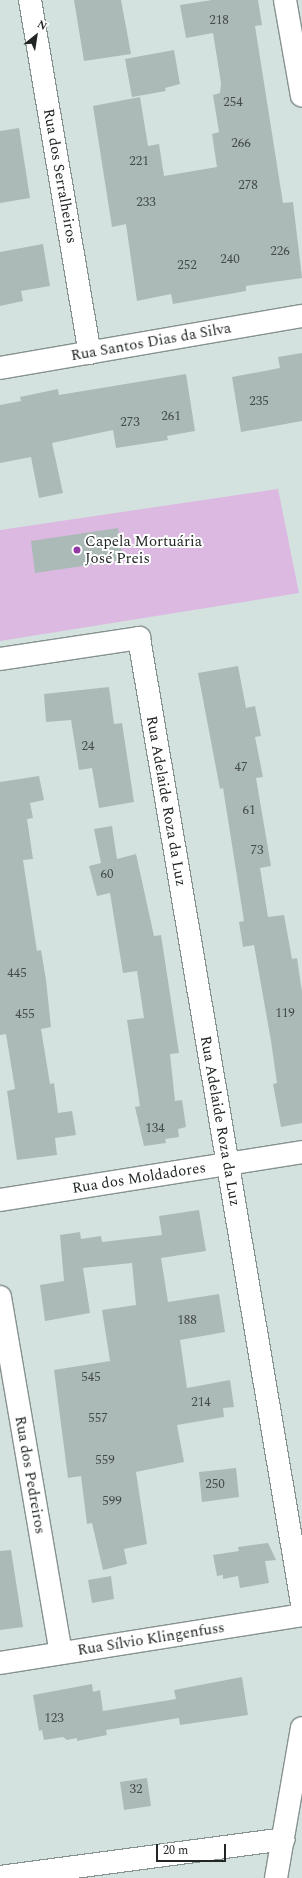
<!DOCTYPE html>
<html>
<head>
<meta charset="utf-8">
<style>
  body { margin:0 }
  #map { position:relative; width:302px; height:1878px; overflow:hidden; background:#d4e2df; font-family:Spectral,serif }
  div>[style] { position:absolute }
  .green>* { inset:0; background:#dbb9e1 }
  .building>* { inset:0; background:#acbab7 }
  .roads { filter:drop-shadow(1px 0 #869290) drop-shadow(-1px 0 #869290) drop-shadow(0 1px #869290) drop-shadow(0 -1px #869290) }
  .minor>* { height:22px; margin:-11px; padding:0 11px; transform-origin:11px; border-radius:11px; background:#fff }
  .major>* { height:22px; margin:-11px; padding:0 11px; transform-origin:11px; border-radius:11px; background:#fff }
  .dots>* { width:11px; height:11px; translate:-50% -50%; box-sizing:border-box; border:2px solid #fff; border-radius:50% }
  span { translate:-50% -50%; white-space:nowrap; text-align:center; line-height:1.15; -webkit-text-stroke:4px #fff; paint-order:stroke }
  .number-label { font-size:13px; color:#444b4a }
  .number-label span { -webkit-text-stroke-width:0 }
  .street-label { font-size:15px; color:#212625 }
  .poi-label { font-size:15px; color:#212625 }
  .left { translate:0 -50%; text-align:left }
  .north { position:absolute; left:16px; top:16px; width:40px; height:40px; -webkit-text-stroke:3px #fff; paint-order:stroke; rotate:30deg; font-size:11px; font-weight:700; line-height:16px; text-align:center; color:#212625 }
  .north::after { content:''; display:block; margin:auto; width:14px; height:18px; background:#212625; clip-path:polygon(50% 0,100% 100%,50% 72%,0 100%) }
  .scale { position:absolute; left:156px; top:1844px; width:70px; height:18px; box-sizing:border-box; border:2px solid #212625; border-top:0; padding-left:5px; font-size:12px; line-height:14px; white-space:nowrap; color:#212625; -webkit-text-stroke:3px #fff; paint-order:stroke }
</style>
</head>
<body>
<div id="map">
  <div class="green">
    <div style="clip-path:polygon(278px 489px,299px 593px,0 641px,0 530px)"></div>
  </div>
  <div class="building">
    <div style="clip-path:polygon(74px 0,121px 0,131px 54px,84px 61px)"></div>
    <div style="clip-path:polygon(212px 0,258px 0,262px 25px,255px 26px,283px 203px,293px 202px,302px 278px,246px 286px,246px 291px,173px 304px,171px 294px,137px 301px,126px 224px,112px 227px,93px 106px,140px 97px,148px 146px,159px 144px,164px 176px,217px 167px,212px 134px,219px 132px,213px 95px,220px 93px,221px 83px,213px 33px,186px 38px,180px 5px)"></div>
    <div style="clip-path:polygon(174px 50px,180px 84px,165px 88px,166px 91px,132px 97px,125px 59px)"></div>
    <div style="clip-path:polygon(19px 128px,30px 198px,0 203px,0 131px)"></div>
    <div style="clip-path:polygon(43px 244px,50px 286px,21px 291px,23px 301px,0 306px,0 252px)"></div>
    <div style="clip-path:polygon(302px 353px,302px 421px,241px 432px,232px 377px,280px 368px,278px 357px)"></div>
    <div style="clip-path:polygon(186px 374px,195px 431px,167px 436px,168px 440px,116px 448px,113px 430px,52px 443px,63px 493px,39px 498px,31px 457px,0 463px,0 405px,21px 401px,20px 397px,58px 389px,59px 395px)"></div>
    <div style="clip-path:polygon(118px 528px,123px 560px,35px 573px,31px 541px)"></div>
    <div style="clip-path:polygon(238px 666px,246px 708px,255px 706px,261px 736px,255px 737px,263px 777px,256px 778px,271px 866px,260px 868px,268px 917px,284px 915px,292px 959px,297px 958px,302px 992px,302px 1123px,281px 1127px,273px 1084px,277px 1083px,271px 1041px,254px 945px,243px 947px,239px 922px,244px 921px,223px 788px,220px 789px,198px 673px)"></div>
    <div style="clip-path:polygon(109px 687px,114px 724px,122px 723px,134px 802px,99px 808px,92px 768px,79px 770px,71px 720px,46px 722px,44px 694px)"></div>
    <div style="clip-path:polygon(39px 776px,44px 800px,30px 803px,33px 818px,27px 819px,33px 859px,23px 860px,37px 951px,41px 950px,46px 980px,51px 1027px,41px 1029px,50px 1084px,54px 1083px,58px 1113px,72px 1111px,76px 1135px,55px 1138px,57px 1155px,17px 1160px,7px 1091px,15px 1089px,6px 1034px,0 1035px,0 782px)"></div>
    <div style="clip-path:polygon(112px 826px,117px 859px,136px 854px,154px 936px,161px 935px,179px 1053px,170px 1054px,175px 1101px,182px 1100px,186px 1127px,178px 1129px,179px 1137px,165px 1139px,166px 1143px,144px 1146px,135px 1107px,140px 1106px,127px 1020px,144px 1018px,137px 971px,123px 973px,110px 893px,97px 896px,89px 866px,101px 863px,94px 829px)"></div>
    <div style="clip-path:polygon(199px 1210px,206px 1251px,161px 1258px,168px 1302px,219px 1294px,225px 1332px,180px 1340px,187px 1388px,230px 1380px,234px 1407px,223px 1408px,224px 1417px,177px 1425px,184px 1462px,136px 1472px,147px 1544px,124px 1549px,127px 1564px,103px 1570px,92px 1523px,87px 1524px,81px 1476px,68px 1478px,54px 1370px,110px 1361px,102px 1310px,136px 1305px,132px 1263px,83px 1268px,90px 1313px,45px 1321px,40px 1285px,64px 1281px,60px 1235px,80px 1232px,81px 1239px,101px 1236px,102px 1242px,162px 1235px,159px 1216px)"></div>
    <div style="clip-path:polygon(236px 1468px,239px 1497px,202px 1502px,199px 1472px)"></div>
    <div style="clip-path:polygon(268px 1543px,276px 1560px,265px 1561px,269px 1583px,240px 1588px,238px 1576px,223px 1579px,223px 1575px,217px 1576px,213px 1555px,239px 1551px,238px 1547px)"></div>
    <div style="clip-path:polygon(11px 1550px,23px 1627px,0 1630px,0 1551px)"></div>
    <div style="clip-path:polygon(111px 1576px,114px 1599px,92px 1603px,88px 1580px)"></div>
    <div style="clip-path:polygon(242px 1677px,248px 1715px,180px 1725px,179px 1718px,106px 1730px,107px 1735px,77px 1741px,77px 1738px,67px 1740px,63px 1737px,44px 1740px,42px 1730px,39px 1731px,33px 1695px,92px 1684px,93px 1692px,100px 1690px,103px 1711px,176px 1699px,174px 1690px)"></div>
    <div style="clip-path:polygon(147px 1778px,151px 1806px,124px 1810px,120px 1782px)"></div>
  </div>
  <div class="roads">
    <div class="minor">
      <div style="left:30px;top:0;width:358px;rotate:80.4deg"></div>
      <div style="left:285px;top:0;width:97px;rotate:80deg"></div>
      <div style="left:0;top:368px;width:306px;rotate:-9.8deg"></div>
      <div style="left:0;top:659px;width:141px;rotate:-8.6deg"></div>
      <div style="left:139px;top:638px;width:980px;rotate:80.42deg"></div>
      <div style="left:0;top:1200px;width:306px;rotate:-9deg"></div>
      <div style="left:0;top:1297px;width:361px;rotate:80.3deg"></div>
      <div style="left:0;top:1663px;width:306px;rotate:-9deg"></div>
      <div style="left:0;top:1877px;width:286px;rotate:-7.6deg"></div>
    </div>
    <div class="major">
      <div style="left:276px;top:1878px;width:152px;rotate:-80.2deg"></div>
    </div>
  </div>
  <div class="dots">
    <div style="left:77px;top:550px;background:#9339a4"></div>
  </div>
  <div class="number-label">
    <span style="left:219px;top:20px">218</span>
    <span style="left:233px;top:102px">254</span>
    <span style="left:241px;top:143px">266</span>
    <span style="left:139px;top:161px">221</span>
    <span style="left:248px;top:185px">278</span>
    <span style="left:146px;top:202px">233</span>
    <span style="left:280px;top:251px">226</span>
    <span style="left:230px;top:259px">240</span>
    <span style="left:187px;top:265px">252</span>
    <span style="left:259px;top:401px">235</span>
    <span style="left:171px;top:416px">261</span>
    <span style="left:130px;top:422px">273</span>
    <span style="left:88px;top:746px">24</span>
    <span style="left:241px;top:767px">47</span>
    <span style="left:249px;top:810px">61</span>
    <span style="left:257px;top:850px">73</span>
    <span style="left:107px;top:874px">60</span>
    <span style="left:17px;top:973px">445</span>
    <span style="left:285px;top:1013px">119</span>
    <span style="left:25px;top:1014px">455</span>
    <span style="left:155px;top:1128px">134</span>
    <span style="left:187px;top:1320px">188</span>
    <span style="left:91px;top:1377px">545</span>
    <span style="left:201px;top:1402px">214</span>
    <span style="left:98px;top:1418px">557</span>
    <span style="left:105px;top:1460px">559</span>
    <span style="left:215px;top:1484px">250</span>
    <span style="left:112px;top:1501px">599</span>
    <span style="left:54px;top:1718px">123</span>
    <span style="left:136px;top:1789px">32</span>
  </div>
  <div class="street-label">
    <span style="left:60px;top:176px;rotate:80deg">Rua dos Serralheiros</span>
    <span style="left:151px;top:342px;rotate:-10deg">Rua Santos Dias da Silva</span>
    <span style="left:166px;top:801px;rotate:80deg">Rua Adelaide Roza da Luz</span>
    <span style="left:220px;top:1121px;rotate:80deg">Rua Adelaide Roza da Luz</span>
    <span style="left:139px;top:1178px;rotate:-9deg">Rua dos Moldadores</span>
    <span style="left:30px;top:1475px;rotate:80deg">Rua dos Pedreiros</span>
    <span style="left:151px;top:1639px;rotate:-9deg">Rua Sílvio Klingenfuss</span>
  </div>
  <div class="poi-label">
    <span class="left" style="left:85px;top:550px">Capela Mortuária<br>José Preis</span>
  </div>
  <div class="north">N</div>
  <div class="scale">20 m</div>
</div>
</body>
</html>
